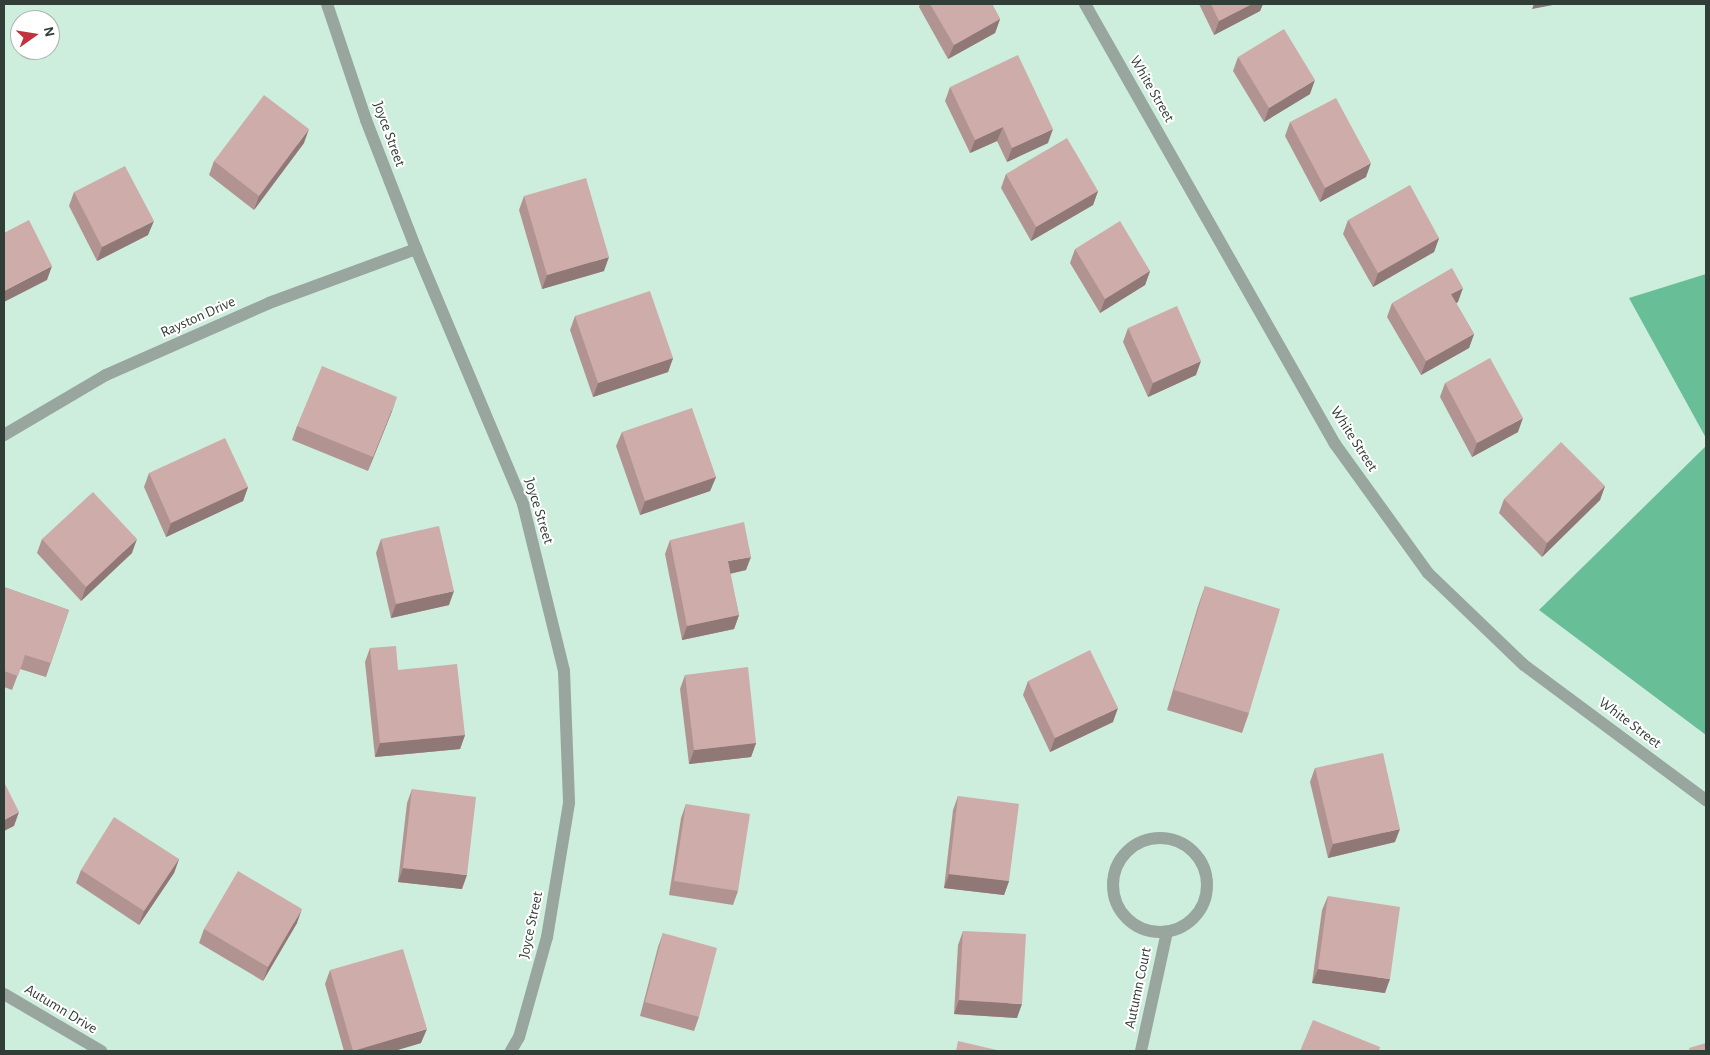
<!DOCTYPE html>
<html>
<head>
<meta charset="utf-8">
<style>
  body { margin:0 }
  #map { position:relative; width:1710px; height:1055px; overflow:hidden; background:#cdeddd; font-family:"Alegreya Sans",sans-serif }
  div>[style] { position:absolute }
  .forest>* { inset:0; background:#68be97 }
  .minor>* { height:12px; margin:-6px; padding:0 6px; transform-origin:6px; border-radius:6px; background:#98a69f }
  .minor>.ring { margin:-6px; padding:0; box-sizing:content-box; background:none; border:12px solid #98a69f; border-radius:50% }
  .wall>* { inset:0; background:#b19492 }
  .shaded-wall>* { inset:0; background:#907877 }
  .building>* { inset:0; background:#ceacaa }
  span { translate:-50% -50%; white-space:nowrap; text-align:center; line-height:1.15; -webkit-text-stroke:4px #fff; paint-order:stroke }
  .street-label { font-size:15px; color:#313d37 }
  .frame { position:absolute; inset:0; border:5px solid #313d37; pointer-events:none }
  .north { position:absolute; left:10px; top:10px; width:50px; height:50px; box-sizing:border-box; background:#fff; border:1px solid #adb1af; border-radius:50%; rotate:77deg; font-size:14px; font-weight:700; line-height:20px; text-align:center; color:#313d37 }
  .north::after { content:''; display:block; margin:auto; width:18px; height:22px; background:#c2323e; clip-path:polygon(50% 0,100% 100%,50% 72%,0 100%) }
</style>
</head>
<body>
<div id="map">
  <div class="forest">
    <div style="clip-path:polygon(1706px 274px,1706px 438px,1629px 298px)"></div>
    <div style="clip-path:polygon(1706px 446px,1706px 735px,1539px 610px)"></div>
  </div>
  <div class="minor">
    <div style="left:327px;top:4px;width:122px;rotate:71.4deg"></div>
    <div style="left:366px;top:120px;width:138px;rotate:68.8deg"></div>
    <div style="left:416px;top:249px;width:277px;rotate:67.2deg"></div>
    <div style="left:523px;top:504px;width:172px;rotate:76.2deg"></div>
    <div style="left:564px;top:671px;width:132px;rotate:87.8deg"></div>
    <div style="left:569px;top:803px;width:136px;rotate:99.3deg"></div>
    <div style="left:547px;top:937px;width:104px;rotate:105.6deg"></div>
    <div style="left:519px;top:1037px;width:16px;rotate:120deg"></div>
    <div style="left:1085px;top:4px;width:506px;rotate:60.4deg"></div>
    <div style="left:1335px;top:444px;width:159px;rotate:54.2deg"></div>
    <div style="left:1428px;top:573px;width:133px;rotate:43.8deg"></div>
    <div style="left:1524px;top:665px;width:227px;rotate:36.6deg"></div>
    <div style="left:4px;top:435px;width:118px;rotate:-30.5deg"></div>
    <div style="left:106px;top:375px;width:178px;rotate:-23.8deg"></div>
    <div style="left:269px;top:303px;width:157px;rotate:-20.2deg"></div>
    <div class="ring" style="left:1113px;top:838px;width:82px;height:82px"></div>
    <div style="left:4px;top:994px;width:113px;rotate:30.4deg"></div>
    <div style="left:1141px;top:1051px;width:122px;rotate:-77.7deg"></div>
  </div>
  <div class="wall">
    <div style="clip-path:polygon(920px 4px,992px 4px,1000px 19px,995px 33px,948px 59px,919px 7px)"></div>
    <div style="clip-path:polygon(1199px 4px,1263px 4px,1260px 11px,1214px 35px)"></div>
    <div style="clip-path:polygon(1238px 57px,1310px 94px,1264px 122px,1233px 71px)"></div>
    <div style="clip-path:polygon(950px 87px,1048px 143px,1007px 162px,997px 141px,970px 153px,945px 101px)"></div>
    <div style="clip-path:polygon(1290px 122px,1366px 177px,1320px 202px,1285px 136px)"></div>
    <div style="clip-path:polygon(304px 143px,254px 210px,209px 175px,214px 161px)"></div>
    <div style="clip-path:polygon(1006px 174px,1098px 191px,1093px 205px,1031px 241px,1001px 188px)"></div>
    <div style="clip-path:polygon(74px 192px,148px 235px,97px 261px,69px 206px)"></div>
    <div style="clip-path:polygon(524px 196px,604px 271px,542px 289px,519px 210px)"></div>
    <div style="clip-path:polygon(1348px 220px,1439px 238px,1434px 252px,1373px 287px,1343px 234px)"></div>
    <div style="clip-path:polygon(1075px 249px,1150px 271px,1145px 285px,1100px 313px,1070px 263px)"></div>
    <div style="clip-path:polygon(1458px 302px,1456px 303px,1474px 334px,1469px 348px,1421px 375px,1387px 317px,1392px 303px)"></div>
    <div style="clip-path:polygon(575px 316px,673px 358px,668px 372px,593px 397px,570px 330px)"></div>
    <div style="clip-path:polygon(1128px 328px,1196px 375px,1148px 397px,1123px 342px)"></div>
    <div style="clip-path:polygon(1445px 383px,1518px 432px,1472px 457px,1440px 397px)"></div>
    <div style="clip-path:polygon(392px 411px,368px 471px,292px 440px,297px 426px)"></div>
    <div style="clip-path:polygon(622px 432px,716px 477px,710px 491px,640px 515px,616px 446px)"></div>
    <div style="clip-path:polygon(149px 473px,248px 487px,243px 501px,166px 537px,144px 487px)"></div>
    <div style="clip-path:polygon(1605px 486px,1600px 500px,1542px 557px,1499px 513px,1504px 499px)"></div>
    <div style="clip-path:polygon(42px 539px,132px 553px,81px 601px,37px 553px)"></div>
    <div style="clip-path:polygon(381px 539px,449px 605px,391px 618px,376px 553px)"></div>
    <div style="clip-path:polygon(670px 540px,746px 570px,730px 574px,739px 615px,734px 629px,682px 640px,665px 554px)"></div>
    <div style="clip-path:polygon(1205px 586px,1249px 713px,1242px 733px,1167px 710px,1198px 606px)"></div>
    <div style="clip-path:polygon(4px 587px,69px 610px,46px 677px,20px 669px,12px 690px,4px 687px)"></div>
    <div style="clip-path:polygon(370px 648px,398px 670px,465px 735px,460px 749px,375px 757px,365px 662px)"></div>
    <div style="clip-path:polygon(685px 675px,756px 743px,751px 757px,689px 764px,680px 689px)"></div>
    <div style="clip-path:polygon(1028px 681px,1113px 722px,1050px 752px,1023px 695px)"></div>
    <div style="clip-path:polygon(1315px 768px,1395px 842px,1328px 858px,1310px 782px)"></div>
    <div style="clip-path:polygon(412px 789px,462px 889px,398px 882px,407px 803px)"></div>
    <div style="clip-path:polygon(958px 796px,1009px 881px,1004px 895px,944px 888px,953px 810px)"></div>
    <div style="clip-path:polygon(686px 804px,738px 891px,733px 905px,669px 895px,681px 818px)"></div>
    <div style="clip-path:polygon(179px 859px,174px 873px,139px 925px,76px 883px,81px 870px)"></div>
    <div style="clip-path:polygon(1328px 896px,1385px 993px,1312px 983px,1322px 910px)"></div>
    <div style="clip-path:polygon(297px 923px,263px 981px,199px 943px,204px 929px)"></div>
    <div style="clip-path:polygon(963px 931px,1017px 1018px,954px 1014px,958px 945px)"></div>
    <div style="clip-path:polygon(663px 933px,699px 1017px,694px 1031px,640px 1016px,658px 947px)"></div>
    <div style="clip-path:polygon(330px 970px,421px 1043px,394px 1051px,344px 1051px,325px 984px)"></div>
  </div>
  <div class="shaded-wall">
    <div style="clip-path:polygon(1252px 4px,1263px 4px,1260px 11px,1214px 35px,1219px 21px)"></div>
    <div style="clip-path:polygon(1534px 4px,1558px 4px,1532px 9px)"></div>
    <div style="clip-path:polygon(1000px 19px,995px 33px,948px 59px,954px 45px)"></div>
    <div style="clip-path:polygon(1315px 80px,1310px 94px,1264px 122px,1269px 108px)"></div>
    <div style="clip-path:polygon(1003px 127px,997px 141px,970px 153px,975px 140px)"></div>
    <div style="clip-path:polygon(309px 129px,304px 143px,254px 210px,259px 196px)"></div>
    <div style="clip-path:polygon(1053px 129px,1048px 143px,1007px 162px,1012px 148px)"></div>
    <div style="clip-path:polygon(1371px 163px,1366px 177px,1320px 202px,1325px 188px)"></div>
    <div style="clip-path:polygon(1098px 191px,1093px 205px,1031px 241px,1036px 227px)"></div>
    <div style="clip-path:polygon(154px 221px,148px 235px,97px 261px,102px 247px)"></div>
    <div style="clip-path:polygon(1439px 238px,1434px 252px,1373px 287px,1378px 273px)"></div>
    <div style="clip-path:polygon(609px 257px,604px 271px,542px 289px,547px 275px)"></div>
    <div style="clip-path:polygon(52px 266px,47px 280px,4px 302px,4px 291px)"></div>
    <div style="clip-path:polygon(1150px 271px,1145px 285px,1100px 313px,1105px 299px)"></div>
    <div style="clip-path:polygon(1463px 288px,1458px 302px,1446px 308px,1451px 294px)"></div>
    <div style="clip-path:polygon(1474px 334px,1469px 348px,1421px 375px,1426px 361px)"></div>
    <div style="clip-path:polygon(673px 358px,668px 372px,593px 397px,598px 383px)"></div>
    <div style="clip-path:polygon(1201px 361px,1196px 375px,1148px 397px,1153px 383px)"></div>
    <div style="clip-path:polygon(397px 397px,392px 411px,368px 471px,373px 457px)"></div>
    <div style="clip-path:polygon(1523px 418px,1518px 432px,1472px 457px,1477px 443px)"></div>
    <div style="clip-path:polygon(716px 477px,710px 491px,640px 515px,645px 501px)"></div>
    <div style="clip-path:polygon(1605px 486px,1600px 500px,1542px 557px,1547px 543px)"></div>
    <div style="clip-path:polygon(248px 487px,243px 501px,166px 537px,171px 523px)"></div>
    <div style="clip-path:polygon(137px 539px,132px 553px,81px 601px,86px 587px)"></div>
    <div style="clip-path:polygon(751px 557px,746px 570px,723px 575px,728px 561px)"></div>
    <div style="clip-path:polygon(454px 591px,449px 605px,391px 618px,396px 604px)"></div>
    <div style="clip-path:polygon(739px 615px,734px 629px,682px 640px,687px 626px)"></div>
    <div style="clip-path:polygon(1118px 708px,1113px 722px,1050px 752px,1055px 738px)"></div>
    <div style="clip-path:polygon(465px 735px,460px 749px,375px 757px,380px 743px)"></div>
    <div style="clip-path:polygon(756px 743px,751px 757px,689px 764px,694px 750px)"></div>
    <div style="clip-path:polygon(19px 812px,14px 826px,4px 831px,4px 820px)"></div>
    <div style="clip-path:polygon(1400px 829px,1395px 842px,1328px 858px,1333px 844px)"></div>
    <div style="clip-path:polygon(179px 859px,174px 873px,139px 925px,144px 911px)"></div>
    <div style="clip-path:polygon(403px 868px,467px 875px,462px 889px,398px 882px)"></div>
    <div style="clip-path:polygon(949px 874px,1009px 881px,1004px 895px,944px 888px)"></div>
    <div style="clip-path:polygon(302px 909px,297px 923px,263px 981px,268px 967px)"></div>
    <div style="clip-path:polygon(1318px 969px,1390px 979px,1385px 993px,1312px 983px)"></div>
    <div style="clip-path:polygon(959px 1000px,1022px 1004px,1017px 1018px,954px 1014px)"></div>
    <div style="clip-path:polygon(427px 1029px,421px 1043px,394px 1051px,353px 1051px)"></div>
  </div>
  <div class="building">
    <div style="clip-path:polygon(930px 4px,992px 4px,1000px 19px,954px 45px)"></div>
    <div style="clip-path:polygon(1211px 4px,1252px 4px,1219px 21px)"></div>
    <div style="clip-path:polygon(1284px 29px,1315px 80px,1269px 108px,1238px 57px)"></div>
    <div style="clip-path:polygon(1018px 55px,1053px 129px,1012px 148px,1003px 127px,975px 140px,950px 87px)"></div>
    <div style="clip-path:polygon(264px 95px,309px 129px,259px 196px,214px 161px)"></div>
    <div style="clip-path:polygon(1336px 98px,1371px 163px,1325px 188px,1290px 122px)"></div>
    <div style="clip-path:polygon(1067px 138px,1098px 191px,1036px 227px,1006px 174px)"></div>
    <div style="clip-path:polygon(125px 166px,154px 221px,102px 247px,74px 192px)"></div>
    <div style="clip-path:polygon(586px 178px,609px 257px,547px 275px,524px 196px)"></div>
    <div style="clip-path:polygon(1410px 185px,1439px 238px,1378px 273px,1348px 220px)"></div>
    <div style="clip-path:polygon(29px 220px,52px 266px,4px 291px,4px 233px)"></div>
    <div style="clip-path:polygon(1120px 221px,1150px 271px,1105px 299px,1075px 249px)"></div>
    <div style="clip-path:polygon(1452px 268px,1463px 288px,1451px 294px,1474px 334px,1426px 361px,1392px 303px)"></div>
    <div style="clip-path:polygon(650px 291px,673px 358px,598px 383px,575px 316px)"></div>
    <div style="clip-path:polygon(1177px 306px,1201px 361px,1153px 383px,1128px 328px)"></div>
    <div style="clip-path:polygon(1490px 358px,1523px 418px,1477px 443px,1445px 383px)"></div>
    <div style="clip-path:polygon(322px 366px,397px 397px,373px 457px,297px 426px)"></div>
    <div style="clip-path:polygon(692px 408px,716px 477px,645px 501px,622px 432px)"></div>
    <div style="clip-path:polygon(225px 438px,248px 487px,171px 523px,149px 473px)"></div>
    <div style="clip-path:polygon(1561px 442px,1605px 486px,1547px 543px,1504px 499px)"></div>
    <div style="clip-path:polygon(93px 492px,137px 539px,86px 587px,42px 539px)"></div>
    <div style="clip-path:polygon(744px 522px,751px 557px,728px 561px,739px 615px,687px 626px,670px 540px)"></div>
    <div style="clip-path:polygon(439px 526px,454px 591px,396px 604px,381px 539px)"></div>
    <div style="clip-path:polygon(1205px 586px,1280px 609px,1249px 713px,1174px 690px)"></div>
    <div style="clip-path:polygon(4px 587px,69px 610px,51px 663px,25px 655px,18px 676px,4px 671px)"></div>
    <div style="clip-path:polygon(396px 646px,398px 670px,457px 664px,465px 735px,380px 743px,370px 648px)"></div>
    <div style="clip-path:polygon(1090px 650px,1118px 708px,1055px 738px,1028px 681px)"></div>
    <div style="clip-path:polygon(748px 667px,756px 743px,694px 750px,685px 675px)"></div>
    <div style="clip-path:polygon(1383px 753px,1400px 829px,1333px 844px,1315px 768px)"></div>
    <div style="clip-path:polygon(4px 782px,19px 812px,4px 820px)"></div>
    <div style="clip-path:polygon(412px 789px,476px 797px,467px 875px,403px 868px)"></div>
    <div style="clip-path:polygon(958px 796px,1019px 804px,1009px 881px,949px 874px)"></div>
    <div style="clip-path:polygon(686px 804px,750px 814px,738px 891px,674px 881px)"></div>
    <div style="clip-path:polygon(114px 817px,179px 859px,144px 911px,81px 870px)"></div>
    <div style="clip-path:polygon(238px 871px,302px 909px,268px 967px,204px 929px)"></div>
    <div style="clip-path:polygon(1328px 896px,1400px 907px,1390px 979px,1318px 969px)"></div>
    <div style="clip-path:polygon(963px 931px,1026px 934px,1022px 1004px,959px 1000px)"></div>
    <div style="clip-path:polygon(663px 933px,717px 948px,699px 1017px,645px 1002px)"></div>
    <div style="clip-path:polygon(403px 949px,427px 1029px,353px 1051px,330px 970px)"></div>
    <div style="clip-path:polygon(1313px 1020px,1380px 1047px,1379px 1051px,1300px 1051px)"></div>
    <div style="clip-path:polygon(958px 1041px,1001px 1051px,956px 1051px)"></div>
    <div style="clip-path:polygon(1706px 1043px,1706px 1051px,1690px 1051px,1689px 1048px)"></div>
  </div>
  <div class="street-label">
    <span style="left:1152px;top:89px;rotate:60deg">White Street</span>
    <span style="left:389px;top:134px;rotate:70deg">Joyce Street</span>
    <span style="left:198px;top:317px;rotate:-24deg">Rayston Drive</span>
    <span style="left:1354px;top:439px;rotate:57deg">White Street</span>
    <span style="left:539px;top:511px;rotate:73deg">Joyce Street</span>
    <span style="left:1630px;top:723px;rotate:37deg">White Street</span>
    <span style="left:531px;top:925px;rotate:-78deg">Joyce Street</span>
    <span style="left:1138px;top:988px;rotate:-78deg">Autumn Court</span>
    <span style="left:61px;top:1009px;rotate:31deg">Autumn Drive</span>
  </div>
  <div class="frame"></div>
  <div class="north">N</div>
</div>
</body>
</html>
